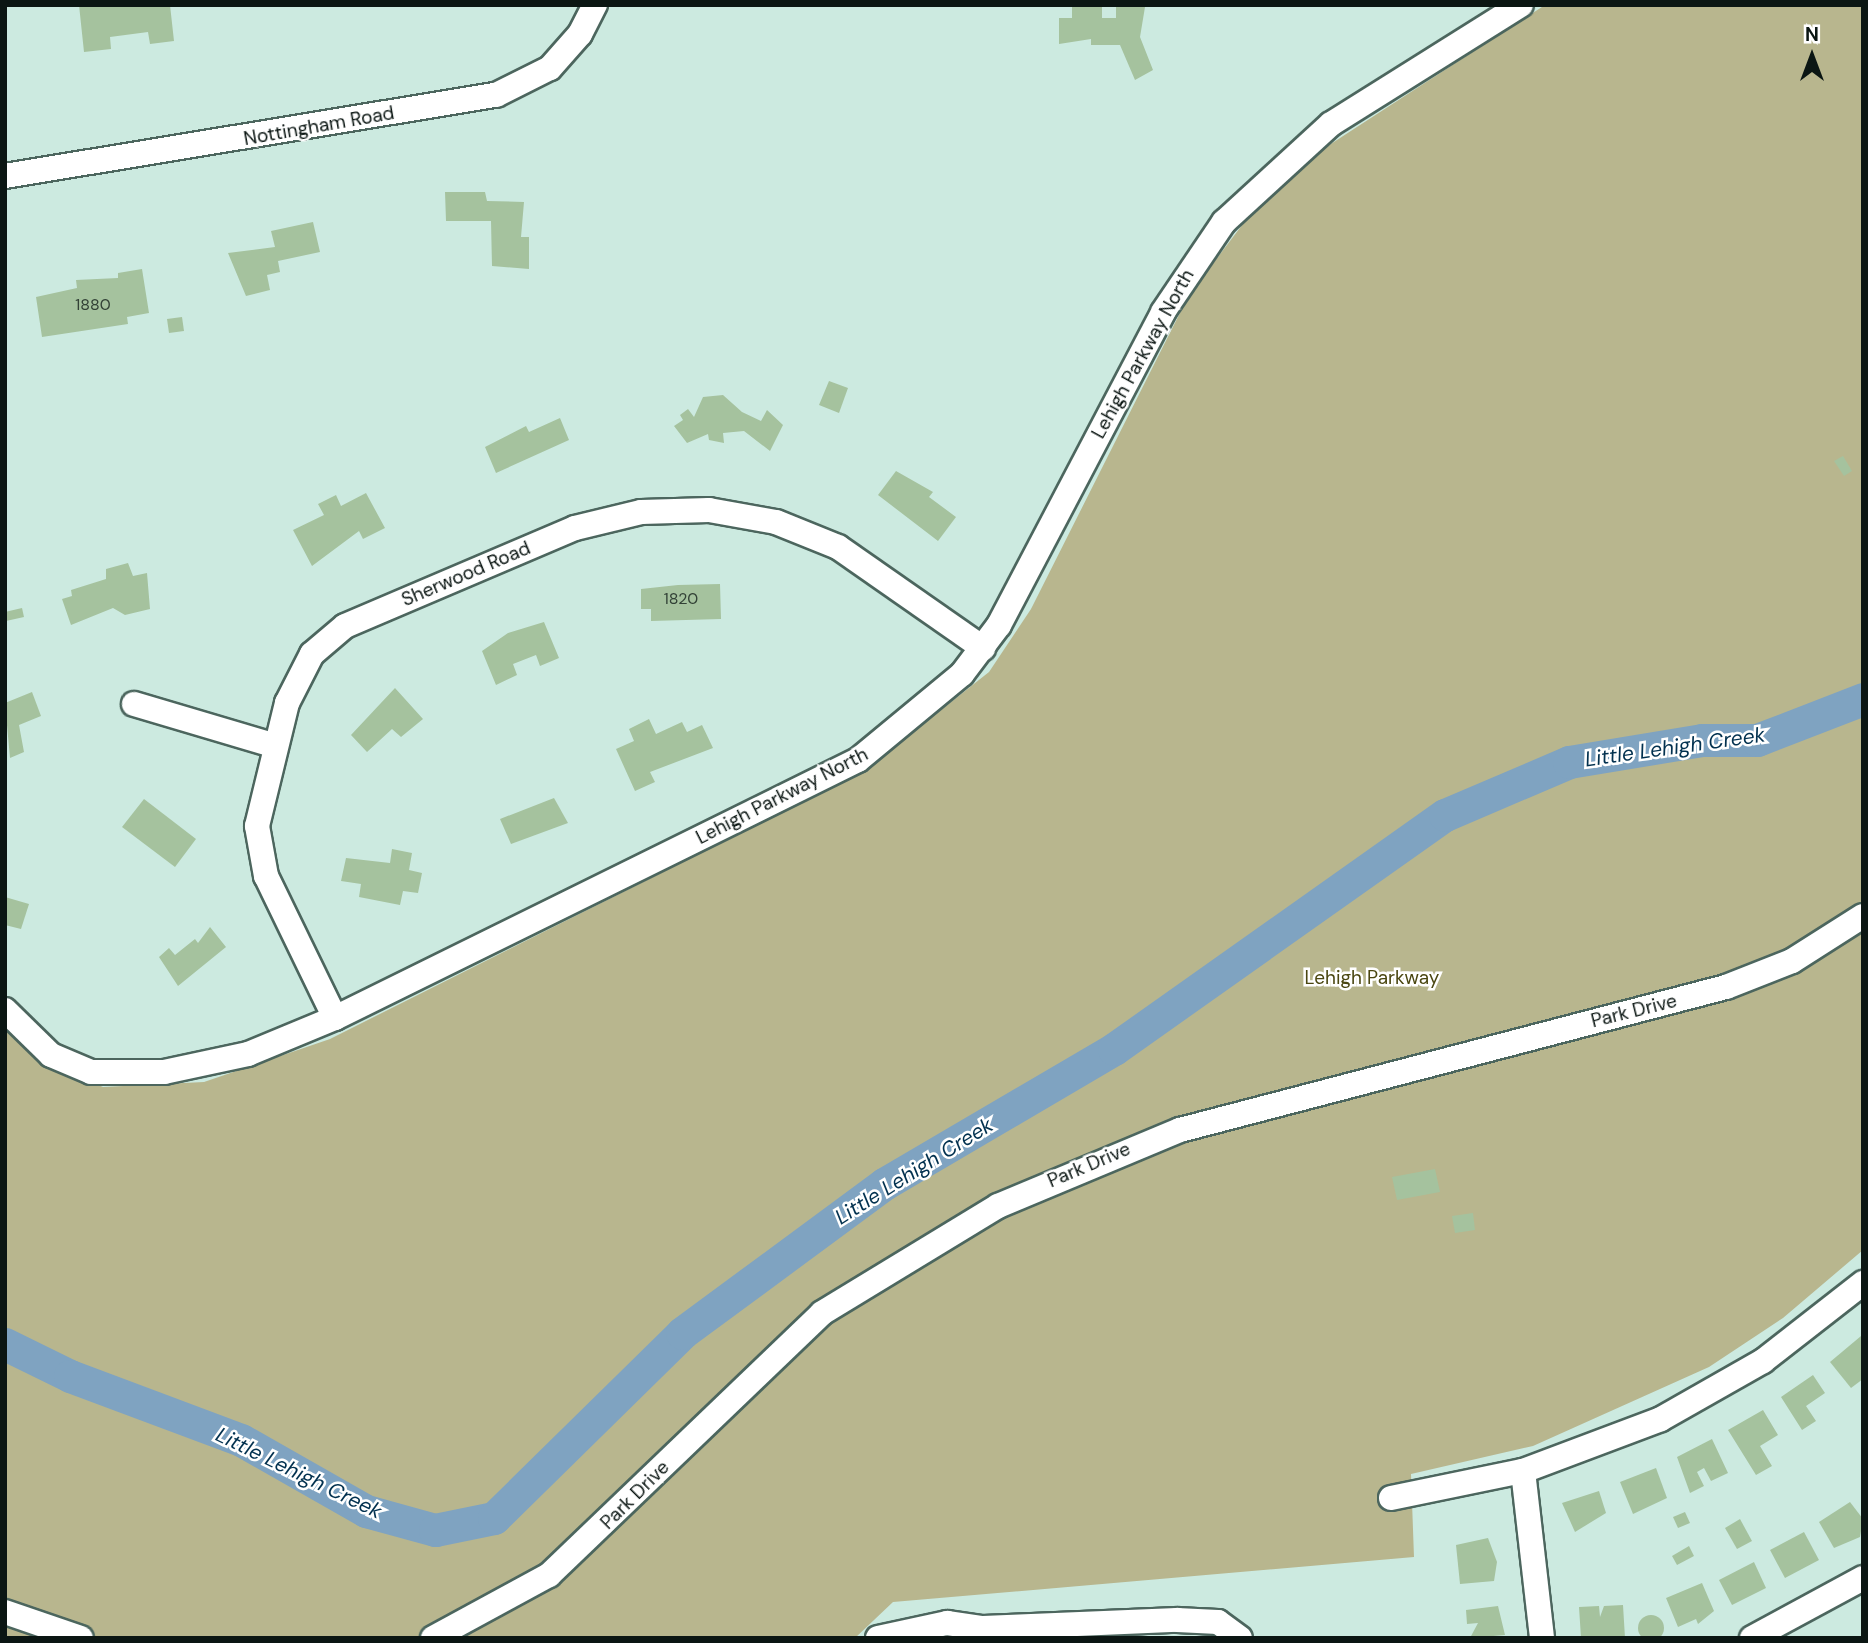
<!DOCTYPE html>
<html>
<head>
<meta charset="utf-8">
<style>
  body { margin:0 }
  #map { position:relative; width:1868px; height:1643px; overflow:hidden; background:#cceae0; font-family:"DM Sans",sans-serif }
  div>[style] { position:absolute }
  .green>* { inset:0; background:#b8b68e }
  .river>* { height:33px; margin:-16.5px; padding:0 16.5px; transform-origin:16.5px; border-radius:16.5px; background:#7fa3c1 }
  .building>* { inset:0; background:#a5c29e }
  .round { border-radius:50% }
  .roads { filter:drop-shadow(2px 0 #4c665e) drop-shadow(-2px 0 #4c665e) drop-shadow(0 2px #4c665e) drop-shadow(0 -2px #4c665e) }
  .minor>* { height:24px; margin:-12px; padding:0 12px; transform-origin:12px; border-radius:12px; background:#fff }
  span { translate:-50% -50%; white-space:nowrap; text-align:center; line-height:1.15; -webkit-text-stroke:5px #fff; paint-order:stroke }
  .number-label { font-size:16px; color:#324136 }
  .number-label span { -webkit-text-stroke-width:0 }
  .street-label { font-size:19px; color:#0b1613 }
  .park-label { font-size:19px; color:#4a4610 }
  .water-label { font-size:21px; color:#02314f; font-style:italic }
  .frame { position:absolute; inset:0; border:7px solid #0b1613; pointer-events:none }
  .north { position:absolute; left:1777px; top:21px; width:70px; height:70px; -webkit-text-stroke:5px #fff; paint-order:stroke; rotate:0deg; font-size:19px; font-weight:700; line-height:28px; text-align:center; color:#0b1613 }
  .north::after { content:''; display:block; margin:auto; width:24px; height:32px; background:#0b1613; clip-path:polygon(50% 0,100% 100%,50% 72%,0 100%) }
</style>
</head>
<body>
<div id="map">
  <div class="green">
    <div style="clip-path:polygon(1545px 5px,1863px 5px,1863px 1250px,1783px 1318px,1709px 1367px,1533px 1446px,1411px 1474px,1414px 1557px,893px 1602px,855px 1638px,5px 1638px,5px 1025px,55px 1067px,103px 1087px,204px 1082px,330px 1039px,864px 771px,989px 672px,1031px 609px,1189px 295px,1249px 216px,1320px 151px)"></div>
  </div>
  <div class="river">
    <div style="left:5px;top:1344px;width:72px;rotate:26.2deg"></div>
    <div style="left:70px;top:1376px;width:183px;rotate:20.5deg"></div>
    <div style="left:241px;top:1440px;width:144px;rotate:29.6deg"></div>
    <div style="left:366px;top:1511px;width:72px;rotate:15.4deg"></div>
    <div style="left:435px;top:1530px;width:60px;rotate:-11.5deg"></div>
    <div style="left:494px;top:1518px;width:264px;rotate:-44.5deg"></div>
    <div style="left:682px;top:1333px;width:251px;rotate:-36.4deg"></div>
    <div style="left:884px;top:1184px;width:267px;rotate:-30.4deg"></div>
    <div style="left:1114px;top:1049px;width:405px;rotate:-35.3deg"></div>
    <div style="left:1445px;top:815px;width:135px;rotate:-23.1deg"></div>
    <div style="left:1569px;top:762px;width:135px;rotate:-9.4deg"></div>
    <div style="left:1702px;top:740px;width:55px"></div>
    <div style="left:1757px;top:740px;width:114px;rotate:-21.1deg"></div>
  </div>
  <div class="building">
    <div style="clip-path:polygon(79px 5px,170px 5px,174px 41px,150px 44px,148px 32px,110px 37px,111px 49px,84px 52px)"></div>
    <div style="clip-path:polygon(1072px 5px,1102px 5px,1102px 18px,1116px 18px,1116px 5px,1145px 7px,1140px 37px,1153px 70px,1135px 80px,1120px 45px,1091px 45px,1091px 39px,1059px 44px,1059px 18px,1072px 18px)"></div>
    <div style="clip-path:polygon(445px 192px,485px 192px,487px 201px,524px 202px,521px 237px,529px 237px,529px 269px,492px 266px,491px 221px,446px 221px)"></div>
    <div style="clip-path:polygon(313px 222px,320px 252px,278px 261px,280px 272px,267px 275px,270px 290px,246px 296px,228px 253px,275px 247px,271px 231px)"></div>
    <div style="clip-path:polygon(142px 269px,149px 313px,127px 317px,128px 324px,42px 337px,36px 297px,77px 288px,76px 280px,118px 278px,118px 273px)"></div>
    <div style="clip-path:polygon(182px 317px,184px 331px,169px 333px,167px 319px)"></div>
    <div style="clip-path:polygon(829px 381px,848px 388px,839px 413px,819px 405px)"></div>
    <div style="clip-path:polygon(723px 395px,742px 412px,761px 421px,767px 410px,783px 425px,770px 451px,744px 431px,723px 433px,724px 443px,709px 440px,708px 434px,687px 443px,674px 426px,683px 420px,680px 415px,688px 409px,694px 417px,703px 397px)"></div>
    <div style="clip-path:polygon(560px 418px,569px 440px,496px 473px,485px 447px,526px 426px,529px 432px)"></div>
    <div style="clip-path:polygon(1843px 456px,1852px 471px,1844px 476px,1834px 461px)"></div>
    <div style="clip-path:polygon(896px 471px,933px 492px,929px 497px,956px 517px,938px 541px,878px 495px)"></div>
    <div style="clip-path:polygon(366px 493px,385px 528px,363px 539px,359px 531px,312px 566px,293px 530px,324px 515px,318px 504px,336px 495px,341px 506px)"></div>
    <div style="clip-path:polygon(128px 563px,133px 576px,147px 573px,150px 609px,125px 615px,113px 608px,71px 625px,62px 599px,72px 596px,71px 590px,106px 579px,106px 569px)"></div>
    <div style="clip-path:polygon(678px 585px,720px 584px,721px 619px,651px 621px,651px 609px,641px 609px,641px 589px)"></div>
    <div style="clip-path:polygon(22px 608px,24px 617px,6px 621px,5px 612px)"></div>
    <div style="clip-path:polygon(544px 622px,559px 658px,540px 666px,536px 655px,513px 664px,517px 675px,496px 685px,482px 651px,508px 633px)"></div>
    <div style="clip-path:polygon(395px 688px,423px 719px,401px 737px,392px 729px,367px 752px,351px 735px)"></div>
    <div style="clip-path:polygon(32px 692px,41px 716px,19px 725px,24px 752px,10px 758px,5px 703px)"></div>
    <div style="clip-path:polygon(649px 719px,656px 734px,682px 722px,687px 732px,702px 725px,713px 748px,650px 772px,655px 782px,635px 791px,616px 749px,634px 741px,629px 729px)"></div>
    <div style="clip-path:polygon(554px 798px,568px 823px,511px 844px,500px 819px)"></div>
    <div style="clip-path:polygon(144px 799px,196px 839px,175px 867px,122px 827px)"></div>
    <div style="clip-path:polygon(392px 849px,412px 853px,409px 870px,422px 873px,418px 893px,403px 891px,400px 905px,359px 897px,361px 884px,341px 881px,346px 858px,390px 863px)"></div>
    <div style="clip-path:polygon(5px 897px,29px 904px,21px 929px,5px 925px)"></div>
    <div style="clip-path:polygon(210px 927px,226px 947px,178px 986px,159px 957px,169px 948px,175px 955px,195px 939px,198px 943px)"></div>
    <div style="clip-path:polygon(1435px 1169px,1440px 1192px,1397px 1200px,1392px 1177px)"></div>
    <div style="clip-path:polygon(1473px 1213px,1475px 1230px,1455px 1233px,1452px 1216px)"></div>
    <div style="clip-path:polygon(1861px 1336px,1863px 1379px,1851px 1388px,1830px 1362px)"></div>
    <div style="clip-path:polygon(1813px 1375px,1825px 1393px,1806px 1406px,1816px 1421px,1802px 1430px,1781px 1397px)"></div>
    <div style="clip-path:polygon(1763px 1410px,1778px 1435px,1760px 1446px,1772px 1466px,1756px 1475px,1728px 1430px)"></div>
    <div style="clip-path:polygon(1712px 1439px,1728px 1473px,1711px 1481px,1704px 1468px,1697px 1472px,1704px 1486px,1690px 1493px,1677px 1457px)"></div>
    <div style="clip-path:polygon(1656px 1468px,1667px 1498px,1633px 1514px,1620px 1482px)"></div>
    <div style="clip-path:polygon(1599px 1491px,1606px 1513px,1575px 1532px,1562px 1503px)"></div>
    <div style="clip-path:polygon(1850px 1502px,1863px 1519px,1860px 1537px,1834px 1548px,1819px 1522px)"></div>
    <div style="clip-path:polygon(1685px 1512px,1690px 1523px,1678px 1528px,1673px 1517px)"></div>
    <div style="clip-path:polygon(1740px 1519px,1752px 1541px,1737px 1549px,1725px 1528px)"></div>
    <div style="clip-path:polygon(1804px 1532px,1819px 1560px,1785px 1578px,1770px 1550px)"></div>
    <div style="clip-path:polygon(1488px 1538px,1497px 1562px,1494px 1581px,1460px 1584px,1456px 1545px)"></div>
    <div style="clip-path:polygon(1689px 1546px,1694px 1556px,1677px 1565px,1672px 1556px)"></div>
    <div style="clip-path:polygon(1754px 1562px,1766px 1588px,1732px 1605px,1719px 1580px)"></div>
    <div style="clip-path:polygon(1702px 1583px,1714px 1611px,1698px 1624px,1696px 1619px,1678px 1627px,1666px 1598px)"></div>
    <div style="clip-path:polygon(1623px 1605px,1625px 1638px,1581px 1638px,1579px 1607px,1599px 1606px,1600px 1617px,1604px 1606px)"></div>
    <div style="clip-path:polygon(1498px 1606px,1505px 1635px,1470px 1638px,1478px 1623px,1467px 1624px,1466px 1610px)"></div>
    <div class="round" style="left:1638px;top:1615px;width:26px;height:26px"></div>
  </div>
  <div class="roads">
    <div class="minor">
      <div style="left:5px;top:176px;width:498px;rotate:-9.4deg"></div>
      <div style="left:496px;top:95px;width:60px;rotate:-26.6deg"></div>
      <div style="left:550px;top:68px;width:45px;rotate:-48.6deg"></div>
      <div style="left:580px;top:34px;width:33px;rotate:-63deg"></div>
      <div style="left:134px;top:704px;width:144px;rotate:16.5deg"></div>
      <div style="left:5px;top:1010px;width:64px;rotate:44.4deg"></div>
      <div style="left:51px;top:1055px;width:43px;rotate:23deg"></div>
      <div style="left:91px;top:1072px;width:73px"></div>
      <div style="left:164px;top:1072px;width:86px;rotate:-12.1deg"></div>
      <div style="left:248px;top:1054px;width:94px;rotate:-22.5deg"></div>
      <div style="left:335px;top:1018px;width:583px;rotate:-26.26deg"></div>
      <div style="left:858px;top:760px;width:135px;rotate:-39.6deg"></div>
      <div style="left:962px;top:674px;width:61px;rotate:-52.9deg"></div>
      <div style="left:999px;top:625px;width:353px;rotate:-62.3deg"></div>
      <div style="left:1163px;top:312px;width:109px;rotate:-55.9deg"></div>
      <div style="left:1224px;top:222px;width:145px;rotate:-42.5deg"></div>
      <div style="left:1331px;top:124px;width:224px;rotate:-32.1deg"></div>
      <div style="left:335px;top:1018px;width:158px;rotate:-115.9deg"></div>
      <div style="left:266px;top:876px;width:51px;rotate:-100.2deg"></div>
      <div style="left:257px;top:826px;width:127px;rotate:-76.3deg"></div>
      <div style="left:287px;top:703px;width:55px;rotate:-63deg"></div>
      <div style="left:312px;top:654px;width:43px;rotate:-40.3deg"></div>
      <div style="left:345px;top:626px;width:250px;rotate:-23.1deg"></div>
      <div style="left:575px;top:528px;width:68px;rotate:-13.6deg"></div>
      <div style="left:641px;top:512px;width:68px;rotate:-1.7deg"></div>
      <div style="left:709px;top:510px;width:68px;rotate:10.2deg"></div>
      <div style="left:776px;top:522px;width:67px;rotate:22deg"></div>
      <div style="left:838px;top:547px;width:177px;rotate:34.9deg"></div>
      <div style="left:1523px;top:1471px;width:168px;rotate:83.5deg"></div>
      <div style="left:1391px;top:1498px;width:135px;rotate:-11.6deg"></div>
      <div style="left:1523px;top:1471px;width:147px;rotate:-20.6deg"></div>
      <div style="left:1661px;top:1419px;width:117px;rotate:-29.6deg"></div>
      <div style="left:1763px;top:1361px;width:127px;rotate:-38deg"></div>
      <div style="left:5px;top:1612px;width:80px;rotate:18.9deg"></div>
      <div style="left:983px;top:1628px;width:194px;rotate:-2.4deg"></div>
      <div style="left:1177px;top:1620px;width:41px;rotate:2.8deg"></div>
      <div style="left:1218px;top:1622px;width:27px;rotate:36deg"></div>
      <div style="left:433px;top:1638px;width:132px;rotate:-28.5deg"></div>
      <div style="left:549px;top:1575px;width:378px;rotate:-43.8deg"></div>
      <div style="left:822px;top:1313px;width:206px;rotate:-31.3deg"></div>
      <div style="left:998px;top:1206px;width:197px;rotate:-22.7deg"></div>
      <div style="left:1180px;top:1130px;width:564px;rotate:-14.68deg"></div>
      <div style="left:1726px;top:987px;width:71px;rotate:-21.5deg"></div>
      <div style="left:1792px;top:961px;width:84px;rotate:-32.4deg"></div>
      <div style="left:878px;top:1638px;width:71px;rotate:-12.3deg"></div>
      <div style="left:947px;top:1623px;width:36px;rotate:8deg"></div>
      <div style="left:983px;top:1628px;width:13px;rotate:48deg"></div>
      <div style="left:1752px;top:1638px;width:126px;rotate:-28.4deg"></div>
    </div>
  </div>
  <div class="number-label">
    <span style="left:93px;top:305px">1880</span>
    <span style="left:681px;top:599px">1820</span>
  </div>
  <div class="street-label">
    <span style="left:319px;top:126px;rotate:-10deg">Nottingham Road</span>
    <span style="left:1143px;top:354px;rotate:-61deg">Lehigh Parkway North</span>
    <span style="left:466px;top:574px;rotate:-23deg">Sherwood Road</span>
    <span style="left:782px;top:796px;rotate:-27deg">Lehigh Parkway North</span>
    <span style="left:1634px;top:1011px;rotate:-14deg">Park Drive</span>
    <span style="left:1089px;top:1165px;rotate:-23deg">Park Drive</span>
    <span style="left:635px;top:1495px;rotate:-45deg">Park Drive</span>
  </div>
  <div class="park-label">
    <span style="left:1372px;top:978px">Lehigh Parkway</span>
  </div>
  <div class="water-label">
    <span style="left:1675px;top:747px;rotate:-8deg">Little Lehigh Creek</span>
    <span style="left:914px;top:1171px;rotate:-32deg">Little Lehigh Creek</span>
    <span style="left:299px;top:1473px;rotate:26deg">Little Lehigh Creek</span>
  </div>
  <div class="frame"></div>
  <div class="north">N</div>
</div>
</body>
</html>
